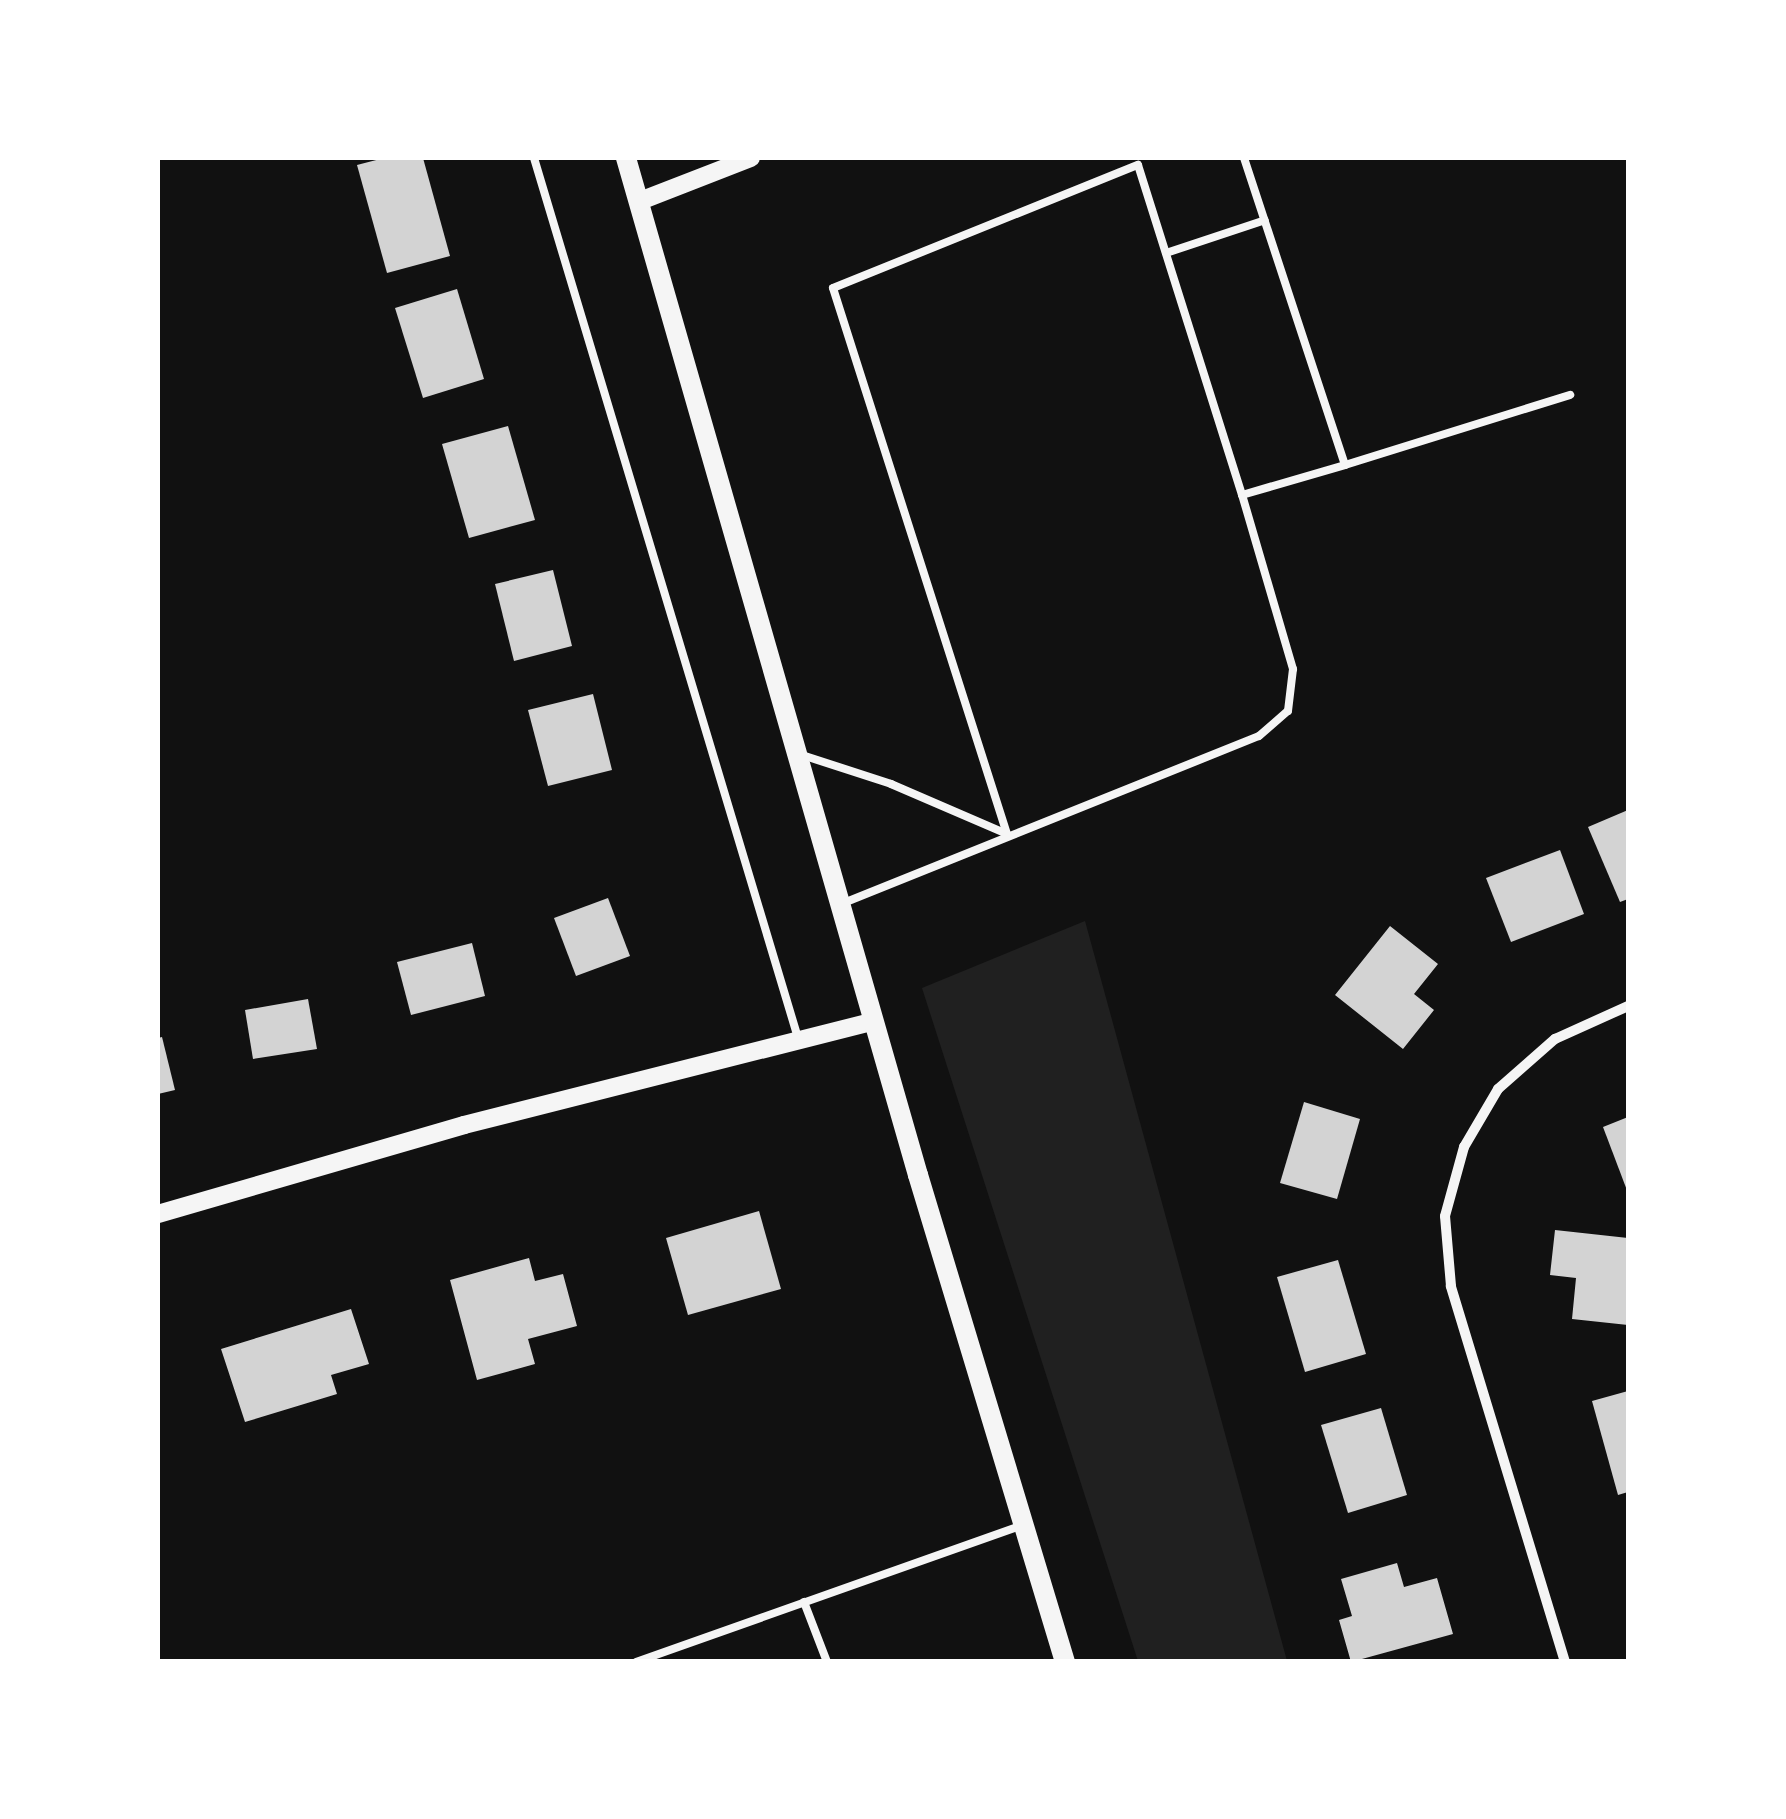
<!DOCTYPE html>
<html>
<head>
<meta charset="utf-8">
<style>
  body { margin:0 }
  #map { position:relative; width:1786px; height:1819px; overflow:hidden; background:#111; font-family:Spectral,serif }
  div>[style] { position:absolute }
  .green>* { inset:0; background:#202020 }
  .building>* { inset:0; background:#d3d3d3 }
  .service>* { height:8px; margin:-4px; padding:0 4px; transform-origin:4px; border-radius:4px; background:#f5f5f5 }
  .minor>* { height:10px; margin:-5px; padding:0 5px; transform-origin:5px; border-radius:5px; background:#f5f5f5 }
  .tertiary>* { height:18px; margin:-9px; padding:0 9px; transform-origin:9px; border-radius:9px; background:#f5f5f5 }
  .secondary>* { height:20px; margin:-10px; padding:0 10px; transform-origin:10px; border-radius:10px; background:#f5f5f5 }
  span { translate:-50% -50%; white-space:nowrap; text-align:center; line-height:1.15; -webkit-text-stroke:9px #fff; paint-order:stroke }
  .frame { position:absolute; inset:0; border:160px solid #fff; pointer-events:none }
</style>
</head>
<body>
<div id="map">
  <div class="green">
    <div style="clip-path:polygon(1085px 921px,1287px 1661px,1138px 1661px,922px 988px)"></div>
  </div>
  <div class="building">
    <div style="clip-path:polygon(384px 158px,423px 158px,450px 256px,387px 273px,357px 165px)"></div>
    <div style="clip-path:polygon(457px 289px,484px 379px,423px 398px,395px 308px)"></div>
    <div style="clip-path:polygon(508px 426px,535px 520px,469px 538px,442px 444px)"></div>
    <div style="clip-path:polygon(553px 570px,572px 646px,514px 661px,495px 584px)"></div>
    <div style="clip-path:polygon(593px 694px,612px 770px,548px 786px,528px 710px)"></div>
    <div style="clip-path:polygon(1628px 810px,1628px 899px,1620px 902px,1588px 827px)"></div>
    <div style="clip-path:polygon(1560px 850px,1584px 914px,1511px 942px,1486px 878px)"></div>
    <div style="clip-path:polygon(608px 898px,630px 956px,576px 976px,554px 918px)"></div>
    <div style="clip-path:polygon(1390px 926px,1438px 964px,1414px 994px,1434px 1010px,1403px 1049px,1335px 995px)"></div>
    <div style="clip-path:polygon(472px 943px,485px 996px,411px 1015px,397px 962px)"></div>
    <div style="clip-path:polygon(308px 999px,317px 1049px,253px 1059px,245px 1010px)"></div>
    <div style="clip-path:polygon(162px 1037px,175px 1090px,158px 1094px,158px 1038px)"></div>
    <div style="clip-path:polygon(1304px 1102px,1360px 1119px,1337px 1199px,1280px 1183px)"></div>
    <div style="clip-path:polygon(1628px 1117px,1628px 1193px,1603px 1127px)"></div>
    <div style="clip-path:polygon(759px 1211px,781px 1289px,688px 1315px,666px 1238px)"></div>
    <div style="clip-path:polygon(1555px 1230px,1628px 1238px,1628px 1325px,1572px 1319px,1576px 1278px,1550px 1275px)"></div>
    <div style="clip-path:polygon(529px 1258px,535px 1281px,563px 1274px,577px 1326px,528px 1339px,535px 1364px,477px 1380px,450px 1280px)"></div>
    <div style="clip-path:polygon(1338px 1260px,1366px 1354px,1305px 1372px,1277px 1277px)"></div>
    <div style="clip-path:polygon(351px 1309px,369px 1364px,331px 1375px,337px 1394px,245px 1422px,221px 1349px)"></div>
    <div style="clip-path:polygon(1628px 1391px,1628px 1492px,1618px 1495px,1592px 1401px)"></div>
    <div style="clip-path:polygon(1381px 1408px,1407px 1495px,1348px 1513px,1321px 1425px)"></div>
    <div style="clip-path:polygon(1397px 1563px,1404px 1587px,1437px 1578px,1453px 1634px,1351px 1662px,1339px 1620px,1352px 1616px,1341px 1579px)"></div>
  </div>
  <div class="service">
    <div style="left:534px;top:158px;width:919px;rotate:73.3deg"></div>
    <div style="left:1166px;top:253px;width:104px;rotate:-18.4deg"></div>
    <div style="left:1345px;top:465px;width:236px;rotate:-17.3deg"></div>
    <div style="left:802px;top:755px;width:94px;rotate:18deg"></div>
    <div style="left:891px;top:784px;width:126px;rotate:23.3deg"></div>
    <div style="left:1007px;top:834px;width:573px;rotate:-107.68deg"></div>
    <div style="left:833px;top:288px;width:329px;rotate:-22deg"></div>
    <div style="left:1138px;top:165px;width:346px;rotate:72.5deg"></div>
    <div style="left:841px;top:904px;width:450px;rotate:-21.9deg"></div>
    <div style="left:1259px;top:736px;width:38px;rotate:-41deg"></div>
    <div style="left:1288px;top:711px;width:42px;rotate:-83.2deg"></div>
    <div style="left:1293px;top:669px;width:181px;rotate:-106.3deg"></div>
    <div style="left:1242px;top:495px;width:107px;rotate:-16.2deg"></div>
    <div style="left:1345px;top:465px;width:323px;rotate:-108.2deg"></div>
    <div style="left:804px;top:1602px;width:64px;rotate:69deg"></div>
    <div style="left:636px;top:1662px;width:407px;rotate:-19.5deg"></div>
  </div>
  <div class="minor">
    <div style="left:1565px;top:1662px;width:393px;rotate:-106.9deg"></div>
    <div style="left:1451px;top:1286px;width:70px;rotate:-94.9deg"></div>
    <div style="left:1445px;top:1216px;width:72px;rotate:-74.6deg"></div>
    <div style="left:1464px;top:1147px;width:67px;rotate:-59.6deg"></div>
    <div style="left:1498px;top:1089px;width:76px;rotate:-41.3deg"></div>
    <div style="left:1555px;top:1039px;width:80px;rotate:-24.3deg"></div>
  </div>
  <div class="tertiary">
    <div style="left:640px;top:201px;width:119px;rotate:-21.2deg"></div>
    <div style="left:158px;top:1214px;width:319px;rotate:-16.2deg"></div>
    <div style="left:464px;top:1125px;width:423px;rotate:-14.2deg"></div>
  </div>
  <div class="secondary">
    <div style="left:626px;top:158px;width:1058px;rotate:73.98deg"></div>
    <div style="left:918px;top:1175px;width:509px;rotate:73.2deg"></div>
  </div>
  <div class="frame"></div>
</div>
</body>
</html>
